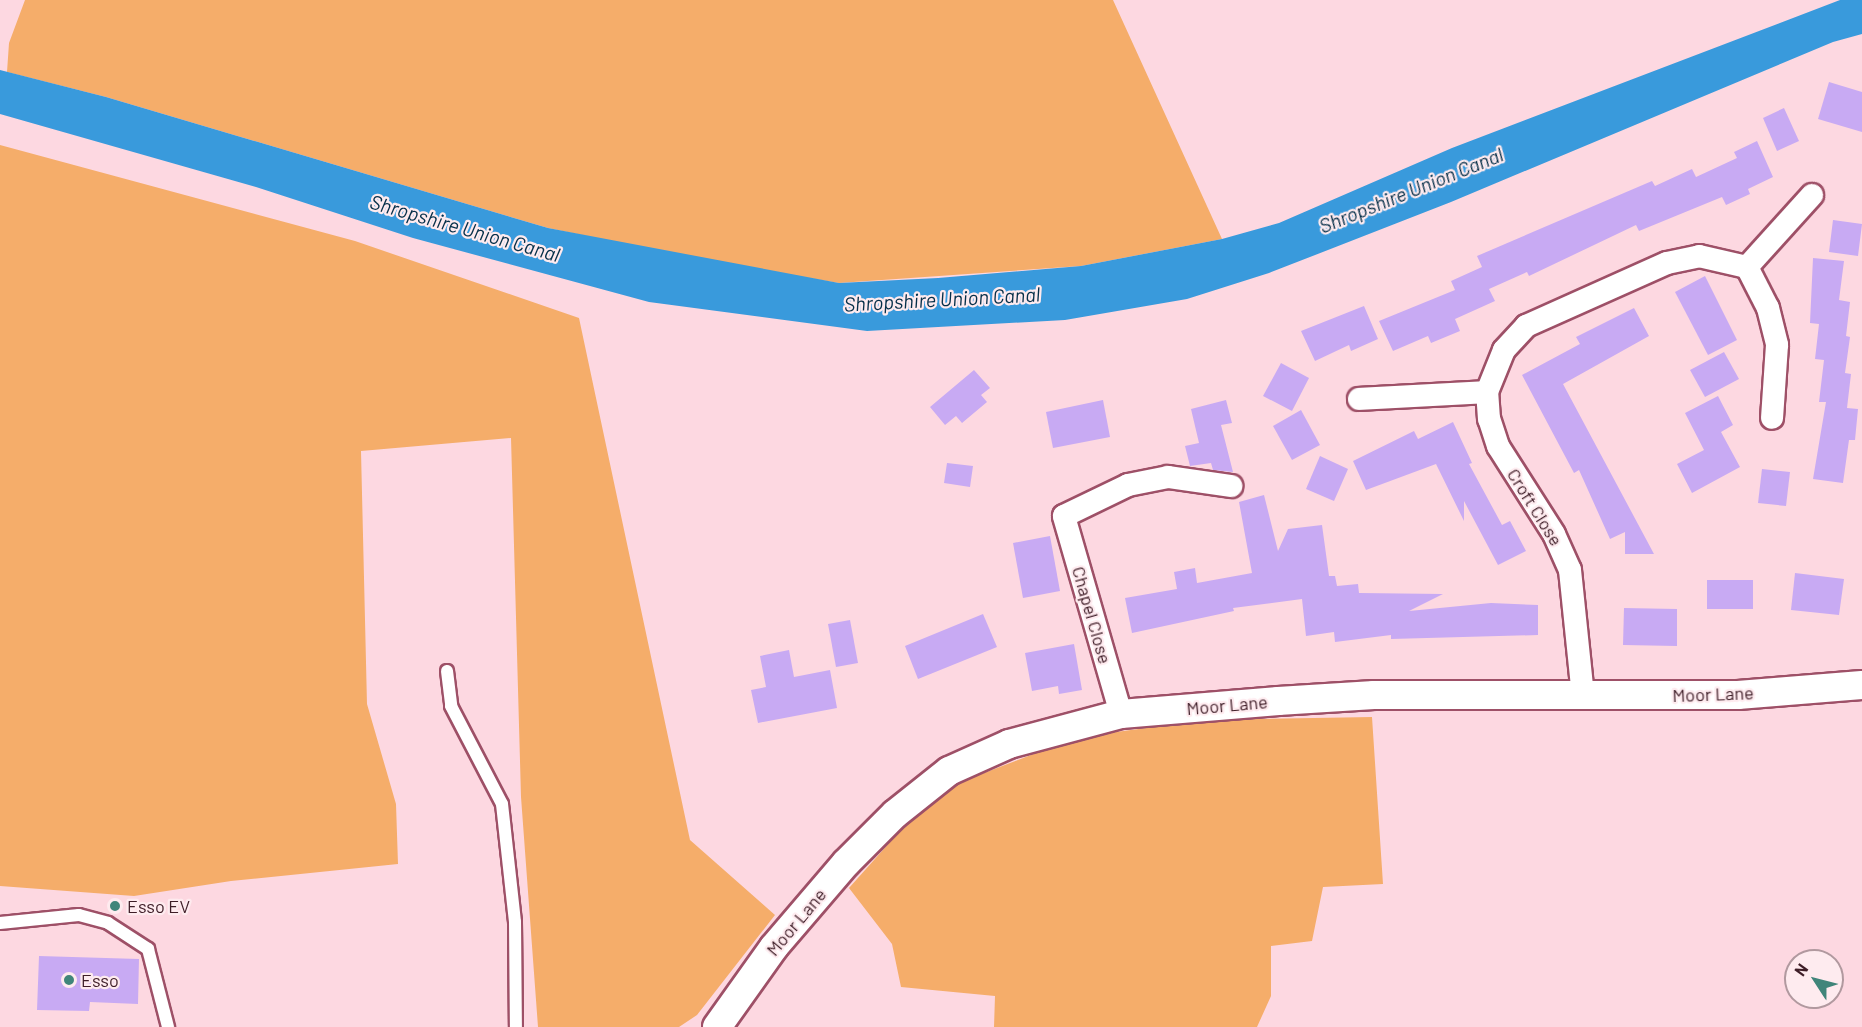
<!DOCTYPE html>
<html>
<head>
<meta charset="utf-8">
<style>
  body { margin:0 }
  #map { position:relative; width:1862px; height:1027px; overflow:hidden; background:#fdd8e1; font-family:Barlow,sans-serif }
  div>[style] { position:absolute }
  .green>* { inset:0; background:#f5ad6a }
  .water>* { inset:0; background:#399adc }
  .building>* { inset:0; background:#c8aaf3 }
  .roads { filter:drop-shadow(2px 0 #9e5067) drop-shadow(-2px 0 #9e5067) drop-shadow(0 2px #9e5067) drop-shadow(0 -2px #9e5067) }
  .service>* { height:12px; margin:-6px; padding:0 6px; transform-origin:6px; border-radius:6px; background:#fff }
  .minor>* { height:22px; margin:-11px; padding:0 11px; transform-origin:11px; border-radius:11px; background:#fff }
  .tertiary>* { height:28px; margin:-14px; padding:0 14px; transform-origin:14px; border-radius:14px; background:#fff }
  .dots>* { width:16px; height:16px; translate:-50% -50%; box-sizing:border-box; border:3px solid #feebef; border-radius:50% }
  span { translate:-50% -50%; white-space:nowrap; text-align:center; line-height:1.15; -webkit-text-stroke:4.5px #feebef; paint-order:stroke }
  .street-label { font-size:18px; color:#3e1d27 }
  .poi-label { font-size:18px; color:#3e1d27 }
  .left { translate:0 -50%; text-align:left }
  .water-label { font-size:20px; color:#052f49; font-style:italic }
  .north { position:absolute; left:1784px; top:949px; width:60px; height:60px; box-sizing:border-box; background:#feebef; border:2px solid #b1999f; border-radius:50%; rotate:306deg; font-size:16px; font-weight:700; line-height:24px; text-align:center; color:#3e1d27 }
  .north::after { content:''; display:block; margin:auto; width:21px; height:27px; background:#40857a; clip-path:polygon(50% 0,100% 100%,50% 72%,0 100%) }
</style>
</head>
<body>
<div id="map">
  <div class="green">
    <div style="clip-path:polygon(25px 0,1113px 0,1222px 239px,1081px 266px,839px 283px,713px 262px,548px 228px,106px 97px,7px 72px,9px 43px)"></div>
    <div style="clip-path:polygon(0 145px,355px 241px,579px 318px,690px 840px,775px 915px,697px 1015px,679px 1027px,538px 1027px,521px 797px,511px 438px,361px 451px,367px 704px,396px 804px,398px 864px,231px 881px,134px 896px,0 886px)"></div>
    <div style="clip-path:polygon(1372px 717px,1383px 884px,1323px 887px,1312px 941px,1271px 946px,1271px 996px,1257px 1027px,994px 1027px,995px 996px,901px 987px,892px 944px,849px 888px,899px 832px,945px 788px,1044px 750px,1116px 732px,1206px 720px)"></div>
  </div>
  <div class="water">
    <div style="clip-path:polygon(1840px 0,1862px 0,1862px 34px,1833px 42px,1451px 202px,1269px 273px,1187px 299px,1065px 320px,867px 331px,649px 302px,413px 238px,256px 187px,0 114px,0 70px,106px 97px,548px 228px,839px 283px,938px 278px,1081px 266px,1222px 239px,1279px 223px,1452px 148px)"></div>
  </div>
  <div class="building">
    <div style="clip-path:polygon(1829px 82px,1862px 92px,1862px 132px,1818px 119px)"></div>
    <div style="clip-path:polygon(1784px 108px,1799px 141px,1777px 151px,1763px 118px)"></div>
    <div style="clip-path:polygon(1757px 141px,1773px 177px,1748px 189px,1750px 194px,1726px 205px,1722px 197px,1639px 231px,1636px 225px,1529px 276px,1527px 272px,1489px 289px,1495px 301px,1455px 319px,1460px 331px,1431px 343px,1428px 336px,1393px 351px,1379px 321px,1455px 290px,1451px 281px,1482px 267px,1477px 256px,1652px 181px,1655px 186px,1692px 169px,1696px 177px,1737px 158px,1734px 152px)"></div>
    <div style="clip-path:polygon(1833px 220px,1862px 224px,1858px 256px,1829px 252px)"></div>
    <div style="clip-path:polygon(1813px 258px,1844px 261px,1839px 300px,1850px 302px,1846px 336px,1850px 337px,1845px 373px,1851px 374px,1847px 408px,1858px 409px,1855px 440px,1849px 440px,1843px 483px,1813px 479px,1826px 402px,1819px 402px,1824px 360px,1815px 359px,1819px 324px,1810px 323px)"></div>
    <div style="clip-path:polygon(1705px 276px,1737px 340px,1708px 355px,1675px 292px)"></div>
    <div style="clip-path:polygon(1364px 306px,1378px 339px,1351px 351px,1349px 345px,1315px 361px,1301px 331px)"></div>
    <div style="clip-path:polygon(1634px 308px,1649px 336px,1563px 384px,1654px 554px,1625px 554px,1625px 532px,1610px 539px,1579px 470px,1574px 473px,1522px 375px,1580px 344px,1576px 337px)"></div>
    <div style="clip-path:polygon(1724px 352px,1739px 379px,1705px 397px,1690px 370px)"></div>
    <div style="clip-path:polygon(1281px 363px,1309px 378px,1292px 411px,1263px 396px)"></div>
    <div style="clip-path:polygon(974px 370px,990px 388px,981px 395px,987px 402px,962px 423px,956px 416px,945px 425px,930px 407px)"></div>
    <div style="clip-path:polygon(1718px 396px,1733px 425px,1721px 432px,1740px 467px,1692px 493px,1677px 464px,1704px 450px,1685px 413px)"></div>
    <div style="clip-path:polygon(1103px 400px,1110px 437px,1053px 448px,1046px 412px)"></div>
    <div style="clip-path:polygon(1226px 400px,1232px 423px,1221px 425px,1233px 472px,1213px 470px,1211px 463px,1190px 466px,1185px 446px,1199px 443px,1191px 409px)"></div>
    <div style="clip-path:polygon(1301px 410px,1320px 445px,1292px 460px,1273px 426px)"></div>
    <div style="clip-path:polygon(1453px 422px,1472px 463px,1469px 464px,1502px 525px,1510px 521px,1526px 551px,1498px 565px,1464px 501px,1464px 521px,1436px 464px,1366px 490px,1353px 461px,1414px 431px,1418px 439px)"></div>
    <div style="clip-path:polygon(1320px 456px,1348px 469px,1334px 501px,1306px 489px)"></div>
    <div style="clip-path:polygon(947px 463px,973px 466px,970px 487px,944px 483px)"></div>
    <div style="clip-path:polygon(1762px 469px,1790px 472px,1786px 506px,1758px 503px)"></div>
    <div style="clip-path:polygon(1264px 495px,1278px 551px,1288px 529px,1322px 525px,1329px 576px,1335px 576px,1337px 586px,1358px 584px,1359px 593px,1443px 594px,1409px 611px,1491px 603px,1538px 605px,1538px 635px,1391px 639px,1391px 635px,1335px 642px,1334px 632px,1306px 636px,1302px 599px,1233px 608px,1234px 611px,1132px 633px,1125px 598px,1177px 589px,1174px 572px,1195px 568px,1197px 583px,1252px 573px,1239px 502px)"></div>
    <div style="clip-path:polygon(1050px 536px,1060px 591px,1023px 598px,1013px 543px)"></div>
    <div style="clip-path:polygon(1795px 573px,1844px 579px,1839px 615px,1791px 610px)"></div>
    <div style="clip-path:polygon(1707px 580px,1753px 580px,1753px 609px,1707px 609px)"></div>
    <div style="clip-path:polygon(1624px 608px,1677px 609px,1677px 646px,1623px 645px)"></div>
    <div style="clip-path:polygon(983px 614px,997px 647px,918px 679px,905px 646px)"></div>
    <div style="clip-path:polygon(850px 620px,858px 663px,836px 667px,828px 624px)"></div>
    <div style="clip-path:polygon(1074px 644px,1082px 690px,1059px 694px,1058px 686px,1032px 691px,1025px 653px)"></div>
    <div style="clip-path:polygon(789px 650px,794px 677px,830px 670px,837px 708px,758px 723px,751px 690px,766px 687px,760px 656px)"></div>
    <div style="clip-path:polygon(39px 956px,139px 959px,138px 1004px,90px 1002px,89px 1011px,37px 1010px)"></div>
  </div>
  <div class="roads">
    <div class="service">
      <div style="left:447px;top:671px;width:35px;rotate:83deg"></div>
      <div style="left:451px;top:706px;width:110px;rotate:62.5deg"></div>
      <div style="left:502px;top:804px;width:119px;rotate:83.7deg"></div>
      <div style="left:515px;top:922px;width:105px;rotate:89.5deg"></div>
      <div style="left:0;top:923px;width:79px;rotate:-5.8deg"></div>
      <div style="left:79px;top:915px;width:30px;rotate:15deg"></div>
      <div style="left:108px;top:923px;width:48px;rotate:33deg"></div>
      <div style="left:148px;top:949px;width:81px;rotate:75.6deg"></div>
    </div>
    <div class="minor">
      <div style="left:1747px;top:267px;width:46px;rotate:62.9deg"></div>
      <div style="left:1768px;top:308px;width:38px;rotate:76deg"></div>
      <div style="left:1777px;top:345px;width:73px;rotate:93.9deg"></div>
      <div style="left:1359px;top:399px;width:128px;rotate:-3.1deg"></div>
      <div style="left:1583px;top:696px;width:127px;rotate:-95.9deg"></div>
      <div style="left:1570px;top:570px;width:39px;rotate:-114deg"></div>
      <div style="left:1554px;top:534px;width:104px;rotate:-122.5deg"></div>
      <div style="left:1498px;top:446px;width:28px;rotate:-108deg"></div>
      <div style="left:1489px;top:419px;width:27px;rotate:-94deg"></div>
      <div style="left:1487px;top:392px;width:45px;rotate:-68deg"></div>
      <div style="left:1504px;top:350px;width:33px;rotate:-47deg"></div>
      <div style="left:1526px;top:326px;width:154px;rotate:-24.1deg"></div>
      <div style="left:1667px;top:263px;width:33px;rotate:-12deg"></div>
      <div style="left:1699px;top:256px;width:49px;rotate:12.9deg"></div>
      <div style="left:1747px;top:267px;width:97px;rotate:-47.9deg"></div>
      <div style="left:1121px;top:714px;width:206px;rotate:-106.1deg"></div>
      <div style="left:1064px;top:516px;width:71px;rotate:-25.8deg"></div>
      <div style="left:1128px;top:485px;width:41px;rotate:-11.3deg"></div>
      <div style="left:1168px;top:477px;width:64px;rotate:8.1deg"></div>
    </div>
    <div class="tertiary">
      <div style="left:717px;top:1027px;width:98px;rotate:-54.5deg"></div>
      <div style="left:774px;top:947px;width:111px;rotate:-49.4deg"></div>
      <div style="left:846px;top:863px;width:69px;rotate:-45deg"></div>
      <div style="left:895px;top:814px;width:69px;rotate:-38.5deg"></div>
      <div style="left:949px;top:771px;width:66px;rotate:-24.2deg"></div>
      <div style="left:1009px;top:744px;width:116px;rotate:-15deg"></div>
      <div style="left:1121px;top:714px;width:158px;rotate:-4.7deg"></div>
      <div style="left:1278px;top:701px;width:96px;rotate:-3.6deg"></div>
      <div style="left:1374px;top:695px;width:364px"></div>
      <div style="left:1738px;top:695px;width:124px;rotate:-4.6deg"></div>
    </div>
  </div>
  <div class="dots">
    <div style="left:115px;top:906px;background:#40857a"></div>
    <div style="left:69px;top:980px;background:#40857a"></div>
  </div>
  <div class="street-label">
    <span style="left:1535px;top:507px;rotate:58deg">Croft Close</span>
    <span style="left:1092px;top:615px;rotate:74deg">Chapel Close</span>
    <span style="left:1713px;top:694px;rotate:-2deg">Moor Lane</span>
    <span style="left:1227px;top:705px;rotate:-5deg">Moor Lane</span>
    <span style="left:796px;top:922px;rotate:-50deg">Moor Lane</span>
  </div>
  <div class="poi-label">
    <span class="left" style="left:127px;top:906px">Esso EV</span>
    <span class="left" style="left:81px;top:980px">Esso</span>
  </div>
  <div class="water-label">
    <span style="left:1411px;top:190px;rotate:-22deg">Shropshire Union Canal</span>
    <span style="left:465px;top:228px;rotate:16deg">Shropshire Union Canal</span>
    <span style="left:942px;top:299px;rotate:-3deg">Shropshire Union Canal</span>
  </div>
  <div class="north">N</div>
</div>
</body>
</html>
